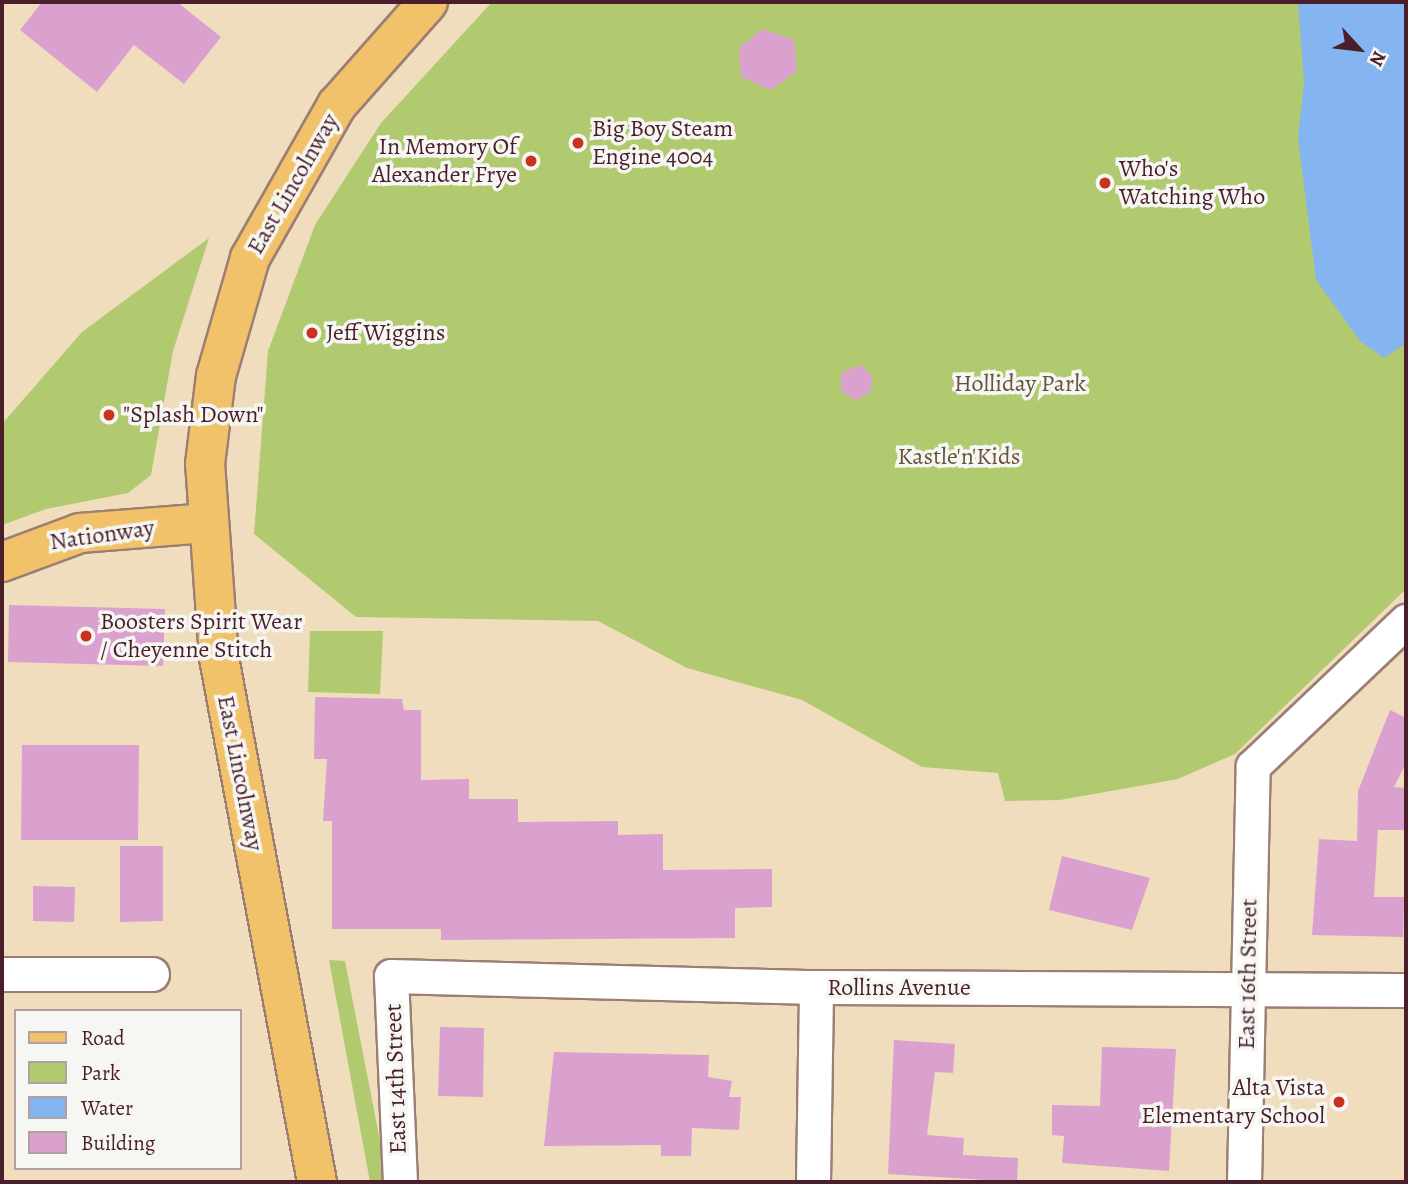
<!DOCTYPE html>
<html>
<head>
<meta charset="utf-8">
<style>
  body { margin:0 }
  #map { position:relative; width:1408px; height:1184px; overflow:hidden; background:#f0ddbd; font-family:Alegreya,serif }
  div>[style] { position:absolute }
  .green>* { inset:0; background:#b1ca70 }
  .water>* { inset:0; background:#84b5f0 }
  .building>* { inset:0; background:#dba1ce }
  .roads { filter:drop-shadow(2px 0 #9d7e74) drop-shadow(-2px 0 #9d7e74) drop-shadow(0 2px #9d7e74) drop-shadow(0 -2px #9d7e74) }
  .minor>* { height:33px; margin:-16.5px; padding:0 16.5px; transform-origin:16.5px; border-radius:16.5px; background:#fff }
  .major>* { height:38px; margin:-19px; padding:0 19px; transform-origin:19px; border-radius:19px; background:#f2c26a }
  .dots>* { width:19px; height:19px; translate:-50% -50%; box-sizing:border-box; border:4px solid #f6f6f2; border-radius:50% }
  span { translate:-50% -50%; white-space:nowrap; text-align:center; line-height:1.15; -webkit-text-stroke:7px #f6f6f2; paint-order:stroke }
  .poi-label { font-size:24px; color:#4a1f2b }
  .left { translate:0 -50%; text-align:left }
  .right { translate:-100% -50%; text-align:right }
  .street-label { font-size:24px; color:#4a1f2b }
  .park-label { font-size:24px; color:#695240 }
  .frame { position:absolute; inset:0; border:4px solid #4a1f2b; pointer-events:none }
  .legend { position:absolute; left:14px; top:1009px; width:228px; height:161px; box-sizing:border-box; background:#f6f6f2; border:2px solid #b1a0a2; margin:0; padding:9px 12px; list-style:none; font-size:21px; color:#4a1f2b }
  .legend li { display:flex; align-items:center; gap:14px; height:35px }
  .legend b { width:35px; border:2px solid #b1a0a2 }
  .north { position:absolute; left:1324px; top:14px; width:70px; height:70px; -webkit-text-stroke:5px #f6f6f2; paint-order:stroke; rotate:117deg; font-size:19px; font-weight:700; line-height:28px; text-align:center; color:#4a1f2b }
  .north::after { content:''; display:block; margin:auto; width:24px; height:32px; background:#4a1f2b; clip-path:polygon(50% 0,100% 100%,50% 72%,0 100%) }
</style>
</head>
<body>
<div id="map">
  <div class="green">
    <div style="clip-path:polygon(492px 2px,1406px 2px,1406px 589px,1235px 754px,1178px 779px,1060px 800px,1005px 801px,998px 773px,922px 767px,802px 700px,687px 668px,598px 621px,356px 617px,254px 534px,268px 351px,315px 225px,381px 123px)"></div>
    <div style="clip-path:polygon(209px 238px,173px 351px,151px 475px,128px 493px,46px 509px,2px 525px,2px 424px,82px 332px)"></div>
    <div style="clip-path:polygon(310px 631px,383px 631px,380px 694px,308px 692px)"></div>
    <div style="clip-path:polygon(329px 960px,345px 961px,388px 1182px,370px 1182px)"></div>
  </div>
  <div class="water">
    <div style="clip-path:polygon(1298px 2px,1406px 2px,1406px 343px,1384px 358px,1360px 341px,1316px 280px,1298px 138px,1304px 82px)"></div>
  </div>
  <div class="building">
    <div style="clip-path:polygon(42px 2px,177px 2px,221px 37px,184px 84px,134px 45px,97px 92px,20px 30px)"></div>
    <div style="clip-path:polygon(763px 29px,794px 40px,797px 71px,771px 90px,741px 77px,739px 48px)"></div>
    <div style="clip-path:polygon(860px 365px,872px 375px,871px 391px,856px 400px,841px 391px,841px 373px)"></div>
    <div style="clip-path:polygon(9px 605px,165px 609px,163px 666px,8px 662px)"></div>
    <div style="clip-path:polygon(315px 697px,402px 699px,404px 710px,421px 710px,421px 780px,469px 779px,469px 799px,518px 799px,518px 822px,618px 821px,618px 835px,663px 834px,663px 870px,772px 869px,772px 907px,735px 908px,735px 938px,441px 940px,441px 929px,332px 929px,332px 821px,323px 821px,327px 759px,314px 759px)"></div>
    <div style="clip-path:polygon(1390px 710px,1406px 718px,1406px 763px,1394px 787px,1405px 788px,1404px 830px,1378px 830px,1374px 897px,1404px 897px,1403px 937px,1312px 935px,1319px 839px,1357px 841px,1358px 791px)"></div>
    <div style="clip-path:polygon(22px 745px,139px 745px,138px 840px,21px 840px)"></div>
    <div style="clip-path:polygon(120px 846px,163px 846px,163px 921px,120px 922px)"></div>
    <div style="clip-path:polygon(1062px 856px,1150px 878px,1132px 930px,1049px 910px)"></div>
    <div style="clip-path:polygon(33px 886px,75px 887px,74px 922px,33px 921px)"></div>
    <div style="clip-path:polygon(440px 1027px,484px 1028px,483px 1097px,438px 1096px)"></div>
    <div style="clip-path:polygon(894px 1040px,955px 1044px,953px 1073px,935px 1072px,927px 1135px,964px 1138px,963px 1155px,1018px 1158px,1017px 1182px,888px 1174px)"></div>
    <div style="clip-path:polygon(1102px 1047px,1176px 1049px,1169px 1171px,1062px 1163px,1064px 1136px,1052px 1135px,1052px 1105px,1100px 1106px)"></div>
    <div style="clip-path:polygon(554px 1052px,709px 1055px,708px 1077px,732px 1081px,729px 1097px,741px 1097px,739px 1130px,692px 1128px,691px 1156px,661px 1156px,661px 1145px,544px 1146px)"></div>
  </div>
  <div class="roads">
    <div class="minor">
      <div style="left:2px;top:974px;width:150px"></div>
      <div style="left:400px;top:1182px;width:206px;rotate:-92.5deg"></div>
      <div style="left:391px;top:976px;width:425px;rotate:1.5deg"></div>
      <div style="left:816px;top:987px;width:590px;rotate:0.29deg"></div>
      <div style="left:813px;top:1182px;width:195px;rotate:-89.1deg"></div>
      <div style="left:1244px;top:1182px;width:416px;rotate:-88.8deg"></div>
      <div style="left:1253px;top:766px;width:211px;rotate:-43.5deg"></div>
    </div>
    <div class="major">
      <div style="left:2px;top:562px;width:83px;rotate:-20.4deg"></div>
      <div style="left:80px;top:533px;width:126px;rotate:-4.5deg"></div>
      <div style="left:317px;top:1182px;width:533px;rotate:-100.59deg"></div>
      <div style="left:219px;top:658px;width:195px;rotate:-94.1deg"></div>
      <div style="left:205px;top:464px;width:89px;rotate:-82.9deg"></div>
      <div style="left:216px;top:376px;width:123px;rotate:-73.9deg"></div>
      <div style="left:250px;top:258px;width:176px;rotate:-60.4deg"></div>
      <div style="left:337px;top:105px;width:137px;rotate:-48.5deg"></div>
    </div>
  </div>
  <div class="dots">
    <div style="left:578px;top:143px;background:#c8321e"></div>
    <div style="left:531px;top:161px;background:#c8321e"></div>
    <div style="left:1105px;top:183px;background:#c8321e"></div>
    <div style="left:312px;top:333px;background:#c8321e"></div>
    <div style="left:109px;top:415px;background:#c8321e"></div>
    <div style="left:86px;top:636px;background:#c8321e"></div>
    <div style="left:1339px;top:1102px;background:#c8321e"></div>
  </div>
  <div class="poi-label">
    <span class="left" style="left:592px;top:143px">Big Boy Steam<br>Engine 4004</span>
    <span class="right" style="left:517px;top:161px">In Memory Of<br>Alexander Frye</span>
    <span class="left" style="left:1119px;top:183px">Who's<br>Watching Who</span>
    <span class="left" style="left:326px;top:333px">Jeff Wiggins</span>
    <span class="left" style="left:123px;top:415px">"Splash Down"</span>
    <span class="left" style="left:100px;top:636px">Boosters Spirit Wear<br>/ Cheyenne Stitch</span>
    <span class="right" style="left:1325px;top:1102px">Alta Vista<br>Elementary School</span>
  </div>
  <div class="street-label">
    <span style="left:293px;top:184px;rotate:-60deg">East Lincolnway</span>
    <span style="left:102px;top:535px;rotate:-8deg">Nationway</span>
    <span style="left:240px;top:773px;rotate:79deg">East Lincolnway</span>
    <span style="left:1248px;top:974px;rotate:-89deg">East 16th Street</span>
    <span style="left:899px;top:988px">Rollins Avenue</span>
    <span style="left:396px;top:1079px;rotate:-92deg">East 14th Street</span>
  </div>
  <div class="park-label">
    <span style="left:1020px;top:384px">Holliday Park</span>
    <span style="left:959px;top:457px">Kastle'n'Kids</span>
  </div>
  <div class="frame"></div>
  <ul class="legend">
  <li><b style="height:9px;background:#f2c26a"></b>Road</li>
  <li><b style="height:19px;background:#b1ca70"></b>Park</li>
  <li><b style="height:19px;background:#84b5f0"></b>Water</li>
  <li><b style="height:19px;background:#dba1ce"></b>Building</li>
  </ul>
  <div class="north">N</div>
</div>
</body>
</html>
